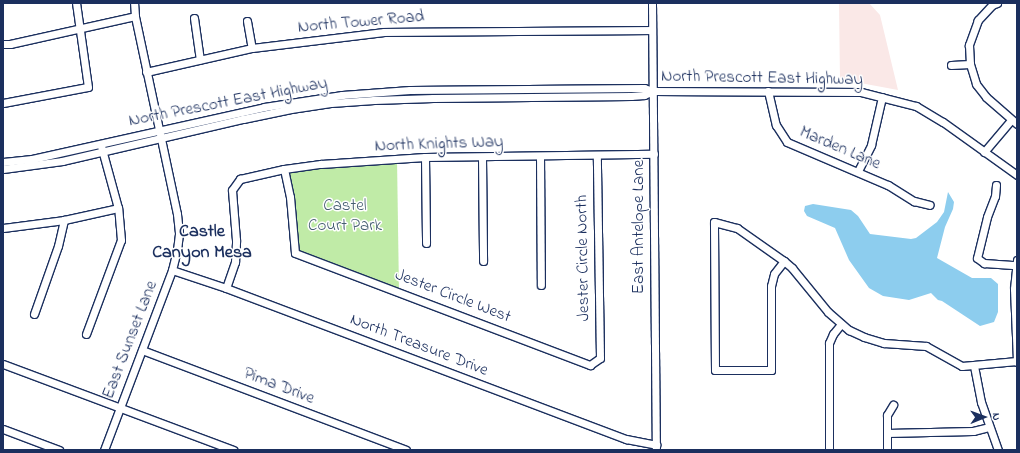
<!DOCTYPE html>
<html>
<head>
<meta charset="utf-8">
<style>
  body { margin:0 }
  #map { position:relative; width:1020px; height:453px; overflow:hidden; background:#fff; font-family:"Indie Flower",sans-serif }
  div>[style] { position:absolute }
  .built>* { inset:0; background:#fae8e7 }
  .green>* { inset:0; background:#c0eba7 }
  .water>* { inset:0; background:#8dcdee }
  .roads { filter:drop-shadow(1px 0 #1b2f5e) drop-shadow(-1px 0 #1b2f5e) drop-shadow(0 1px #1b2f5e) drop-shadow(0 -1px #1b2f5e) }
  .minor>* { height:7px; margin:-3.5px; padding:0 3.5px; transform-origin:3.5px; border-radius:3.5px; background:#fff }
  span { translate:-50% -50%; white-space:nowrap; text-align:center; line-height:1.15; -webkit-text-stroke:3px #fff; paint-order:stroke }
  .street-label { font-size:17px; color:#1b2f5e }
  .park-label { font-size:17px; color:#445e70 }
  .neighbourhood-label { font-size:18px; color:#1b2f5e; font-weight:700 }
  .frame { position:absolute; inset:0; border:4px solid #1b2f5e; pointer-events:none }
  .north { position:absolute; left:964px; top:397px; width:40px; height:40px; -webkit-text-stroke:3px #fff; paint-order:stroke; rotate:89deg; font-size:11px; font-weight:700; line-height:16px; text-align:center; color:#1b2f5e }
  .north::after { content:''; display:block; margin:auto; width:14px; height:18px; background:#1b2f5e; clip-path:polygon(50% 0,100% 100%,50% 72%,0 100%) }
</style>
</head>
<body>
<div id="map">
  <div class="built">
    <div style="clip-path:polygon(839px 3px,869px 3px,880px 15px,898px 90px,855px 82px,840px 81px)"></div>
  </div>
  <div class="green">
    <div style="clip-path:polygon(397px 159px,399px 292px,295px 253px,284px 169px)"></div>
  </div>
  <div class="water">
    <div style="clip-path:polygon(948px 192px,954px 202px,953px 209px,945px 227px,937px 258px,972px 278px,991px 278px,998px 284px,998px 312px,994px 322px,980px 326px,942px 301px,938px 300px,931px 293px,909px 300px,883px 296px,869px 288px,849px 260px,835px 228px,807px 216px,804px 211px,805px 206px,813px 204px,851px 210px,858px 216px,870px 234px,911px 239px,916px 238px,937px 222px,944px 212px)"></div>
  </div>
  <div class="roads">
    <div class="minor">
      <div style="left:652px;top:3px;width:447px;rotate:89.5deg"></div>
      <div style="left:997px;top:3px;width:5px;rotate:158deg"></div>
      <div style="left:992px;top:5px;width:21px;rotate:133deg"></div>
      <div style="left:978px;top:20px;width:27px;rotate:110deg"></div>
      <div style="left:969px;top:45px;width:19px;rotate:87deg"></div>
      <div style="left:970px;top:64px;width:21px;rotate:73deg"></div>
      <div style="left:976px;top:84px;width:16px;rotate:52deg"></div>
      <div style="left:986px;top:97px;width:41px;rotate:41.1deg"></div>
      <div style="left:194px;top:18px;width:42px;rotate:81.9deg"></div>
      <div style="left:247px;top:21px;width:27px;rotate:80deg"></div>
      <div style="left:3px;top:44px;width:7px"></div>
      <div style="left:10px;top:44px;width:128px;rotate:-12.6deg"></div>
      <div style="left:951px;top:65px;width:19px;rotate:-3deg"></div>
      <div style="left:146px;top:72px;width:109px;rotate:-12.8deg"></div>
      <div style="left:252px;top:48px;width:133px;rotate:-6.9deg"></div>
      <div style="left:384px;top:32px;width:268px;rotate:-0.4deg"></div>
      <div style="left:768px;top:91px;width:35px;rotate:77deg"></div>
      <div style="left:776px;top:125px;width:20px;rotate:57deg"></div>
      <div style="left:787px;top:142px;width:110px;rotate:23.1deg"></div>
      <div style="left:888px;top:185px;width:31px;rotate:32deg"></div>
      <div style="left:914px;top:201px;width:16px;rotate:14deg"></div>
      <div style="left:3px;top:103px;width:86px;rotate:-10.7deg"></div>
      <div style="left:88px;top:87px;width:85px;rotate:-98.1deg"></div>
      <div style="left:984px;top:152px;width:42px;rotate:-49.8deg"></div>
      <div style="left:540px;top:156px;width:129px;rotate:89.6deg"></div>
      <div style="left:425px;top:157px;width:86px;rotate:89.3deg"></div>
      <div style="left:482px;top:157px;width:104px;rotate:89.4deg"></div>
      <div style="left:3px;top:162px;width:29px;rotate:-6deg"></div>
      <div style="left:32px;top:159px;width:238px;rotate:-12.6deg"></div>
      <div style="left:264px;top:107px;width:79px;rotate:-8.7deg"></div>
      <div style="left:342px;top:95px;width:68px;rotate:-4.2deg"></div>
      <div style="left:410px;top:90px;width:234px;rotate:-0.5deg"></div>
      <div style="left:644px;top:88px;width:9px;rotate:18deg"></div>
      <div style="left:653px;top:91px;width:208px;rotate:0.3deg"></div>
      <div style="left:861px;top:92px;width:57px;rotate:14.3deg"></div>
      <div style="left:916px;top:106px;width:31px;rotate:31deg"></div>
      <div style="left:943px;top:122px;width:91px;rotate:35.6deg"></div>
      <div style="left:3px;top:169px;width:60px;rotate:-7.7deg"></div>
      <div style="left:62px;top:161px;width:186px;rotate:-13.1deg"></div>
      <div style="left:243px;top:119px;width:49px;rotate:-11.8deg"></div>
      <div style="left:291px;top:109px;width:40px;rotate:-8.5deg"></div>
      <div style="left:331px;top:103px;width:43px;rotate:-4deg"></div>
      <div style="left:374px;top:100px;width:59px;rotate:-1.9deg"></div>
      <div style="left:433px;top:98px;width:198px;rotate:-0.6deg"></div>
      <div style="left:631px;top:96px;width:13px;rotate:-4deg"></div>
      <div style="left:644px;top:95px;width:10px;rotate:-24deg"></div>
      <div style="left:284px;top:169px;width:29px;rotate:78deg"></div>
      <div style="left:290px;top:197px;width:56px;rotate:84.9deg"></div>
      <div style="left:295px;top:253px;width:316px;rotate:20.8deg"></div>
      <div style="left:590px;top:365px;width:12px;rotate:-35deg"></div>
      <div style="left:600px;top:358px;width:202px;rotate:-90.9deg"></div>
      <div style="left:858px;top:171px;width:29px;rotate:-63deg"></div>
      <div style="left:871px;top:145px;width:49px;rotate:-77.1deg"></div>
      <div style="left:996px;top:185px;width:11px;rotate:95deg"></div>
      <div style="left:995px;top:196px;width:22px;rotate:111deg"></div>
      <div style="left:987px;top:217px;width:42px;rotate:103.7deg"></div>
      <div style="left:977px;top:258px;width:9px;rotate:36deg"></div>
      <div style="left:984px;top:263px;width:32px;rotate:4deg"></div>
      <div style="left:3px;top:228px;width:62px;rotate:-7.5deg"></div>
      <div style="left:64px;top:220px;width:55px;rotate:-12.5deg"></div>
      <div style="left:1017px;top:260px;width:29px;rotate:96deg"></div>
      <div style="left:1014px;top:289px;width:73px;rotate:87.6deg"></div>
      <div style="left:784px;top:261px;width:16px;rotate:128deg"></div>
      <div style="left:774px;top:274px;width:12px;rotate:104deg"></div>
      <div style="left:771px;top:286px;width:84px;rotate:90deg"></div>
      <div style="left:771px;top:370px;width:56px;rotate:180deg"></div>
      <div style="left:715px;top:370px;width:148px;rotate:-90.4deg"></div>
      <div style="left:714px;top:222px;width:24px;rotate:15deg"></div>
      <div style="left:737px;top:228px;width:57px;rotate:35.1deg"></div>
      <div style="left:784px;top:261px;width:11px;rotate:41deg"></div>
      <div style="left:792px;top:268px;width:57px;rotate:50.7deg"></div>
      <div style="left:828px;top:312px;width:28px;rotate:41deg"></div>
      <div style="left:849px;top:330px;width:17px;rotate:25deg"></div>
      <div style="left:864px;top:337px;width:21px;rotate:17deg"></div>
      <div style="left:884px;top:343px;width:42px;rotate:4.1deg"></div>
      <div style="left:926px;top:346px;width:41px;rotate:29.1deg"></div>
      <div style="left:962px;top:366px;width:55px;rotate:-5.2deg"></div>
      <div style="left:172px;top:270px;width:57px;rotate:18.4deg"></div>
      <div style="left:226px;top:288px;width:428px;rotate:20.7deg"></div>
      <div style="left:626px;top:439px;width:31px;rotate:11deg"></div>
      <div style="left:226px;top:288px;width:28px;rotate:-71deg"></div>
      <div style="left:235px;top:262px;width:22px;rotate:-87deg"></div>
      <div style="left:236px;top:240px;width:50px;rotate:-94.6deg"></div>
      <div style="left:232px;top:190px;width:14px;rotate:-54deg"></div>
      <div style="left:240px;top:179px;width:45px;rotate:-12.8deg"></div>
      <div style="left:284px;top:169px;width:37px;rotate:-8deg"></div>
      <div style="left:321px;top:164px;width:104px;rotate:-3.9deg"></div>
      <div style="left:425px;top:157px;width:229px;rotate:-0.8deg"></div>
      <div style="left:34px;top:314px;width:72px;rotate:-70.6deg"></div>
      <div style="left:58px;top:246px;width:27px;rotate:-77deg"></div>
      <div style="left:86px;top:334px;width:100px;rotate:-69.6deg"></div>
      <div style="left:121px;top:240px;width:32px;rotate:-95deg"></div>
      <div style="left:118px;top:208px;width:64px;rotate:-105.3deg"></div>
      <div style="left:142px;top:350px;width:282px;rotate:20.7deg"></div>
      <div style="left:3px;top:364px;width:246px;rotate:20.5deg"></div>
      <div style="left:974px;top:366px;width:37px;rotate:79deg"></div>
      <div style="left:981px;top:402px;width:51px;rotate:70.5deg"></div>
      <div style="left:3px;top:429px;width:60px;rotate:20.6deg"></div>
      <div style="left:887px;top:433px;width:86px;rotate:-1.3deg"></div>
      <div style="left:973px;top:431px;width:16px;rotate:-14deg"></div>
      <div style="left:104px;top:450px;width:192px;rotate:-69.3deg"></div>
      <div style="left:172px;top:270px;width:21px;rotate:-76deg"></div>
      <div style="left:177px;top:250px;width:17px;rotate:-83deg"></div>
      <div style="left:179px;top:233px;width:19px;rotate:-96deg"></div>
      <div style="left:177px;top:214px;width:202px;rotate:-102deg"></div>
      <div style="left:135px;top:16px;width:13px;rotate:-94deg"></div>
      <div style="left:829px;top:450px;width:107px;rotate:-90deg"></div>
      <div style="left:829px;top:343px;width:10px;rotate:-66deg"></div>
      <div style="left:833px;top:334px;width:13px;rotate:-51deg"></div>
      <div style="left:887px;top:450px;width:35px;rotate:-90deg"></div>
      <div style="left:887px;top:415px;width:12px;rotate:-59deg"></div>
    </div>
  </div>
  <div class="street-label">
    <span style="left:361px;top:22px;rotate:-5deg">North Tower Road</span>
    <span style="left:762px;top:78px;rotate:1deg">North Prescott East Highway</span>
    <span style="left:228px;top:102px;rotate:-11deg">North Prescott East Highway</span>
    <span style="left:439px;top:144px;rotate:-2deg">North Knights Way</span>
    <span style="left:840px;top:148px;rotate:23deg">Marden Lane</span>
    <span style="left:639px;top:227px;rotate:-90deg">East Antelope Lane</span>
    <span style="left:583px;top:258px;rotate:-91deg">Jester Circle North</span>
    <span style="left:453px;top:296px;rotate:21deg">Jester Circle West</span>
    <span style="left:130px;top:340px;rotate:-69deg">East Sunset Lane</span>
    <span style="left:419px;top:345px;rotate:21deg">North Treasure Drive</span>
    <span style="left:279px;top:386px;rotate:21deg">Pima Drive</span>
  </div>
  <div class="park-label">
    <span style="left:345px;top:216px">Castel<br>Court Park</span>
  </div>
  <div class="neighbourhood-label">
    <span style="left:202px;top:243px">Castle<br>Canyon Mesa</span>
  </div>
  <div class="frame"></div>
  <div class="north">N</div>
</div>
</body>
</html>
